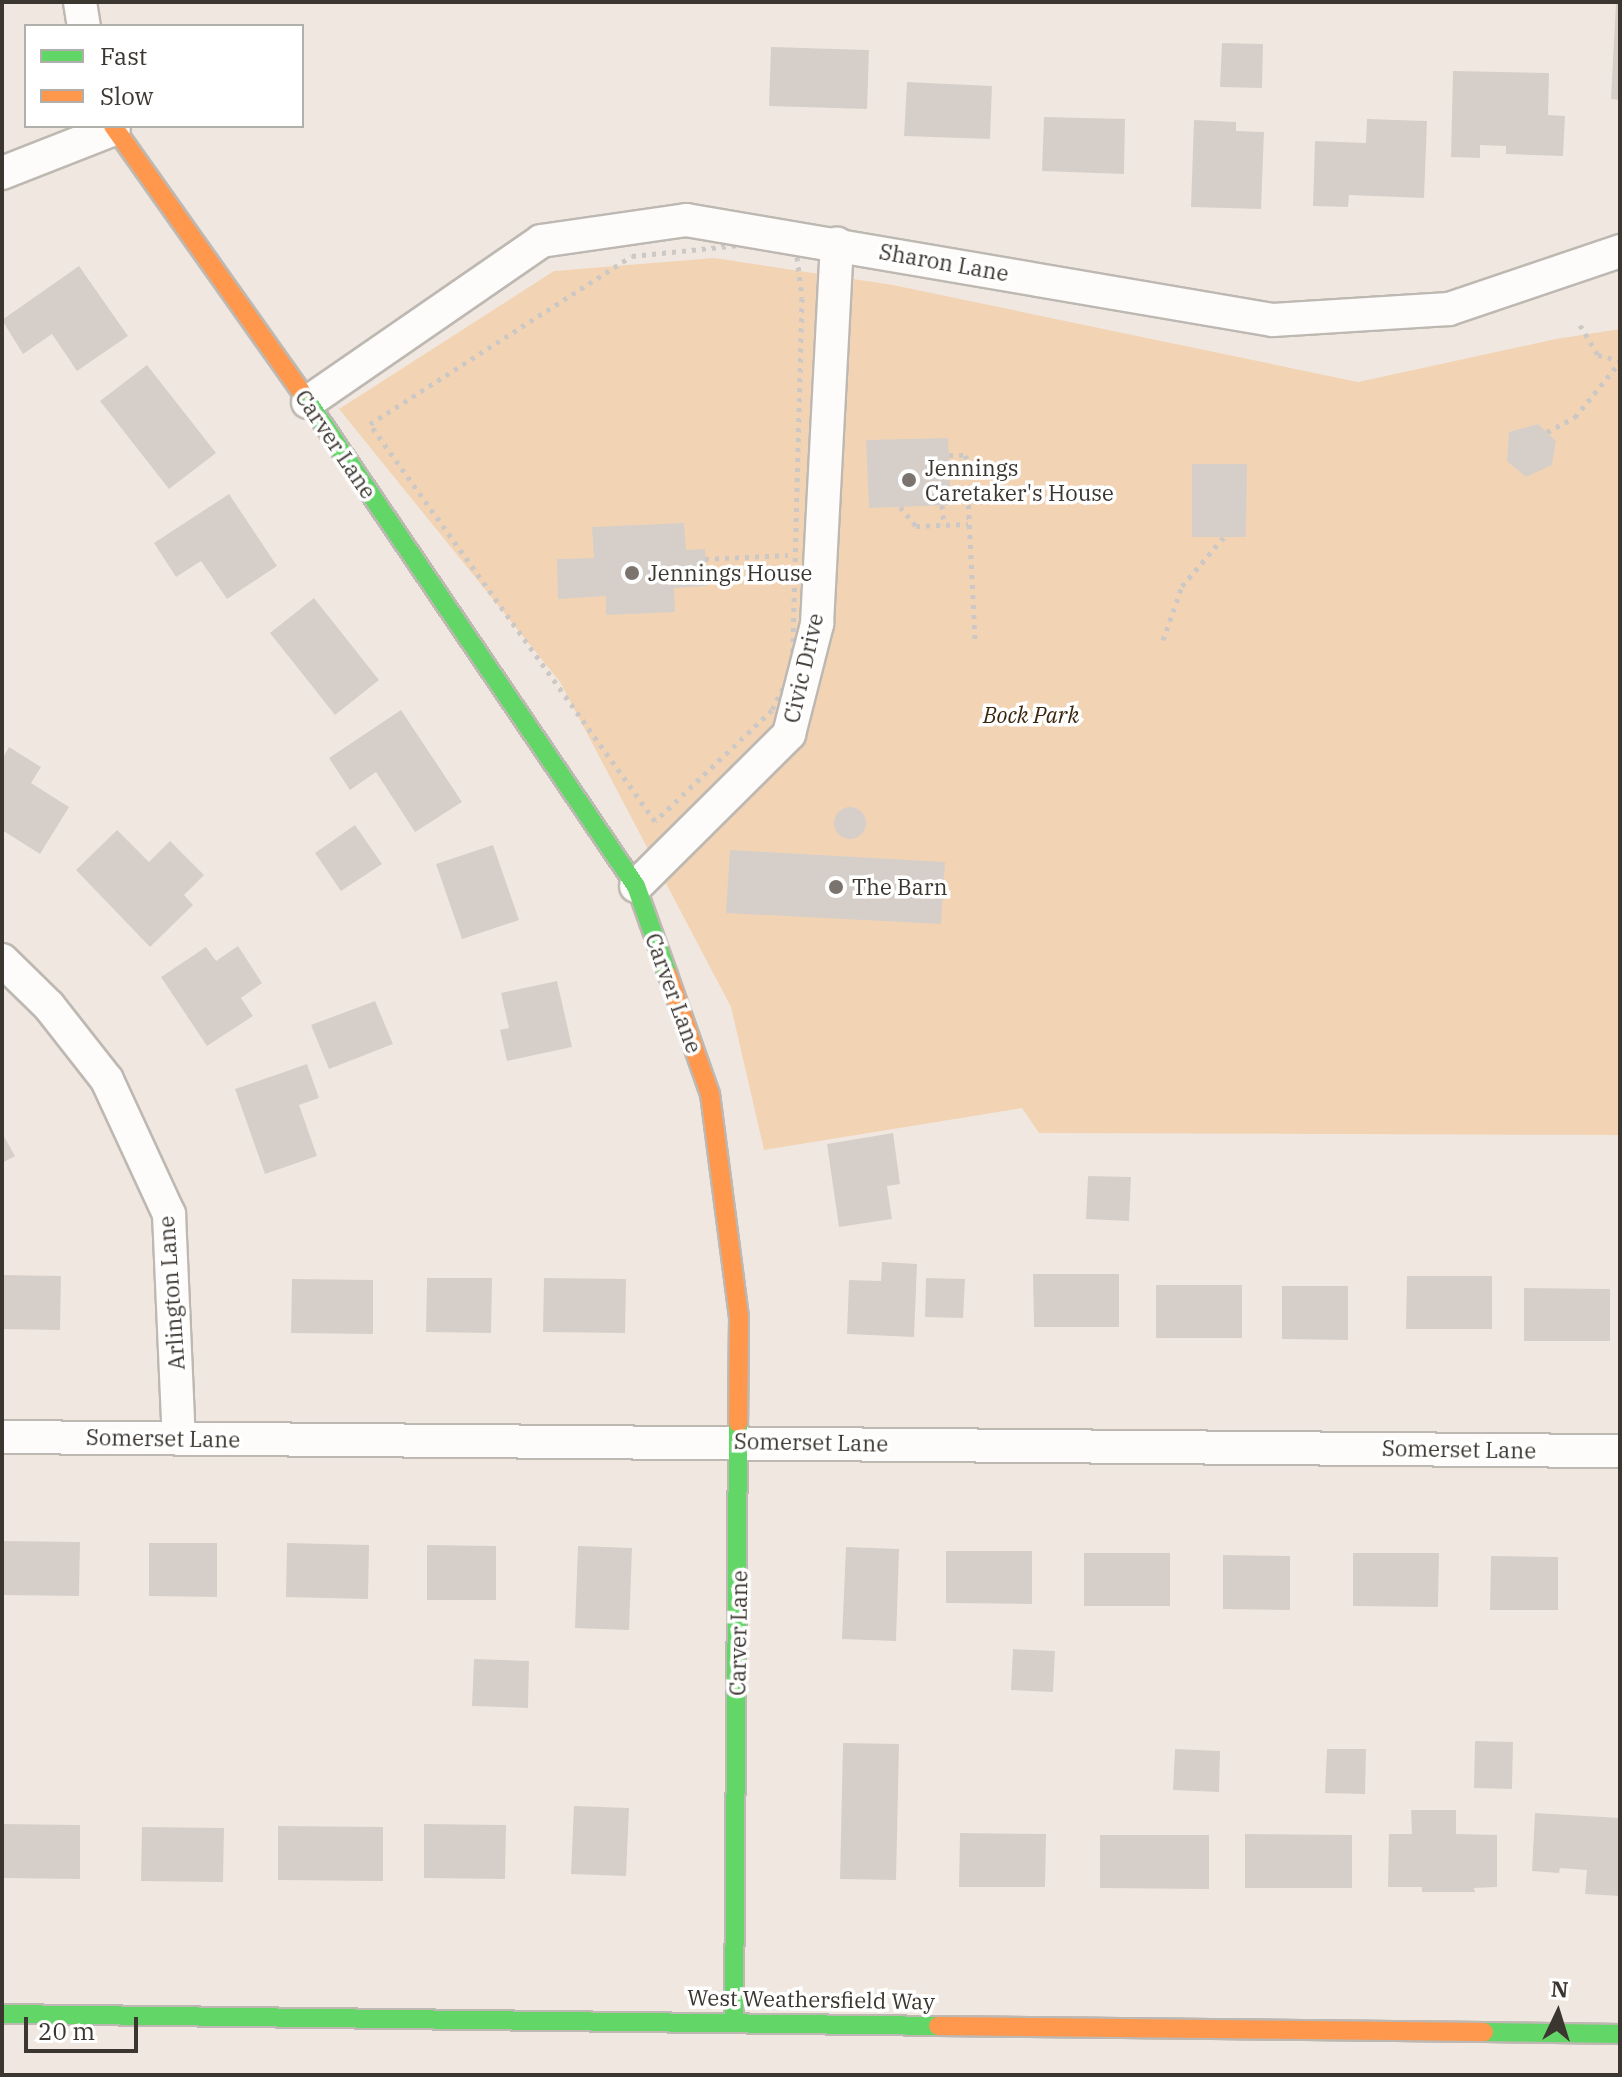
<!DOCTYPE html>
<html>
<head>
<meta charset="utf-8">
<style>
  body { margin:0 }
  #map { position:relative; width:1622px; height:2077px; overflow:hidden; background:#f0e8e0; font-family:"IBM Plex Serif",serif }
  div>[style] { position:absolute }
  .green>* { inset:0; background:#f2d4b5 }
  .building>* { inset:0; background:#d6cfc9 }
  .round { border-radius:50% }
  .path>* { height:5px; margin-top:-2.5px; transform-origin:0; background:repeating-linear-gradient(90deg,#ccc8c6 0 4px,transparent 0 10px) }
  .roads { filter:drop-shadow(2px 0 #beb8b2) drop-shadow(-2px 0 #beb8b2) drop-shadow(0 2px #beb8b2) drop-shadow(0 -2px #beb8b2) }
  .street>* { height:32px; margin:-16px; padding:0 16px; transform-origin:16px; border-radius:16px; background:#fdfcfa }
  .fast>* { height:18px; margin:-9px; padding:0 9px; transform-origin:9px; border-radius:9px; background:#63d668 }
  .slow>* { height:18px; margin:-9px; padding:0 9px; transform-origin:9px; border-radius:9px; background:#ff974d }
  .dots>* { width:22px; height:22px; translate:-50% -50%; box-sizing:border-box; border:4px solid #fff; border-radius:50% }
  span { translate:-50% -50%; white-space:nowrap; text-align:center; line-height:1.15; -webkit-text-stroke:7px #fff; paint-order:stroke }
  .street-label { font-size:22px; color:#3c3630 }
  .poi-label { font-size:22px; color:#3c3630 }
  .left { translate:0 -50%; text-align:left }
  .park-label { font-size:22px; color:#3a250d; font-style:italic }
  .frame { position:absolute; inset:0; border:4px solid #3c3630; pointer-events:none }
  .legend { position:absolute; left:24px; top:24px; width:280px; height:104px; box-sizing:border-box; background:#fff; border:2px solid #b1afac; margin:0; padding:10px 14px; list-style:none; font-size:24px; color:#3c3630 }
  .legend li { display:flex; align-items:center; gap:16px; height:40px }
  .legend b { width:40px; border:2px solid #b1afac }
  .north { position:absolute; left:1518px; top:1973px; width:80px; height:80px; -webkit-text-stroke:6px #fff; paint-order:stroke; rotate:4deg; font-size:22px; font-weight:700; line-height:32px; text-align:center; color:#3c3630 }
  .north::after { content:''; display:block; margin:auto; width:28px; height:36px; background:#3c3630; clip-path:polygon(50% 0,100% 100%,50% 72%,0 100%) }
  .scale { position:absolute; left:24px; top:2017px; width:114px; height:36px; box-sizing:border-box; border:4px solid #3c3630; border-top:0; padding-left:10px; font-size:24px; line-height:28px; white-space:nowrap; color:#3c3630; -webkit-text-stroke:6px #fff; paint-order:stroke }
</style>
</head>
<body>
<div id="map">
  <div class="green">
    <div style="clip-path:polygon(714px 258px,893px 285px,1358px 382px,1556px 339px,1620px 329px,1620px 1135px,1039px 1133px,1022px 1108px,764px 1150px,731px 1007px,560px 682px,339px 409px,554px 271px)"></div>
  </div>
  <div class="building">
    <div style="clip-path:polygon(1616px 2px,1620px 2px,1620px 100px,1611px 99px)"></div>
    <div style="clip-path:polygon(1222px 43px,1263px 44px,1262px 88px,1220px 87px)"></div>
    <div style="clip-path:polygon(771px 47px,869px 50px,867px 109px,769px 106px)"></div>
    <div style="clip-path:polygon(1453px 71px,1549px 73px,1548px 115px,1565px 116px,1563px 156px,1506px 154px,1506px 146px,1480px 145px,1480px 158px,1451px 157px)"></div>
    <div style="clip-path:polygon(907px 82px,992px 86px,990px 139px,904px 136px)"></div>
    <div style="clip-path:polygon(1044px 117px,1125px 119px,1124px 174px,1042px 171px)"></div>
    <div style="clip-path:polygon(1367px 119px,1427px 121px,1424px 198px,1349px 195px,1348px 207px,1313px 206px,1315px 141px,1366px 143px)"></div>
    <div style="clip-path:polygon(1194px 120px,1236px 122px,1236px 131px,1264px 132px,1261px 209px,1191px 207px)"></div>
    <div style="clip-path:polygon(79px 266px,128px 336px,77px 371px,52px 334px,23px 354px,2px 320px)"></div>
    <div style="clip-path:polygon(147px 365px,216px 453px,169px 489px,100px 401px)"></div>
    <div style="clip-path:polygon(1538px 424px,1556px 441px,1552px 465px,1526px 477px,1507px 461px,1509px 432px)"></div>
    <div style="clip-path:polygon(948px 438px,951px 505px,869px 508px,866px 440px)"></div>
    <div style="clip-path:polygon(1192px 464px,1247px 464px,1246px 537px,1192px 537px)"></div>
    <div style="clip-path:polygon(229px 494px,277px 566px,227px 599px,201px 561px,176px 577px,154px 543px)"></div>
    <div style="clip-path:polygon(684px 523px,686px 550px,705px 549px,707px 586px,674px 588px,675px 612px,606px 615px,606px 596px,558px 599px,557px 559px,594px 558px,592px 527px)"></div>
    <div style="clip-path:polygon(314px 598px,379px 680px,335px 715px,270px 633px)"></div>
    <div style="clip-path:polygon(401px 710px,462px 802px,415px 832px,376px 772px,350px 790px,329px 758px)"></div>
    <div style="clip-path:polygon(9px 747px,41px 767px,31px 783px,69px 807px,40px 854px,2px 830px,2px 759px)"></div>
    <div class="round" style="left:834px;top:807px;width:32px;height:32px"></div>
    <div style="clip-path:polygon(355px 825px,382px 864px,341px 891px,315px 853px)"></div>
    <div style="clip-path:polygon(117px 830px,149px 862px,170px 841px,204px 875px,184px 895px,193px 905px,150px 947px,76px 870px)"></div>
    <div style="clip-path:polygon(493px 845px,519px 920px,462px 939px,436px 864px)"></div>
    <div style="clip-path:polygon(730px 850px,945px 862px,941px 924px,726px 913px)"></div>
    <div style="clip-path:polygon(238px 946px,262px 983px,241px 998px,253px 1016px,207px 1046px,161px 977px,206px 947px,216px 961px)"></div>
    <div style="clip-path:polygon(557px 981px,572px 1047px,507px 1061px,500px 1030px,509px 1028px,501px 993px)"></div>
    <div style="clip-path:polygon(375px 1001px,393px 1044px,329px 1069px,311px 1025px)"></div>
    <div style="clip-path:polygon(307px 1064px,319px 1098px,299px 1105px,317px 1156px,265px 1174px,235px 1089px)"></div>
    <div style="clip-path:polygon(2px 1133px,15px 1156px,2px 1163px)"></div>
    <div style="clip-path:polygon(893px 1133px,900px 1184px,887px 1186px,892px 1219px,839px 1227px,827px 1144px)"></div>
    <div style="clip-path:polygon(1088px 1176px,1131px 1177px,1129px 1221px,1086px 1219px)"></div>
    <div style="clip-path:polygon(882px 1262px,917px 1264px,914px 1337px,847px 1334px,849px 1280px,881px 1281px)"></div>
    <div style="clip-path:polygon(1033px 1274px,1119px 1274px,1119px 1327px,1034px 1327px)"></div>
    <div style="clip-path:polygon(2px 1275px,61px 1276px,60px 1330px,2px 1329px)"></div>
    <div style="clip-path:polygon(1407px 1276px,1492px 1276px,1492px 1329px,1406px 1329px)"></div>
    <div style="clip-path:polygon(427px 1278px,492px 1278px,491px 1333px,426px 1332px)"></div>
    <div style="clip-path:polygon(544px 1278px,626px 1279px,625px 1333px,543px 1332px)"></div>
    <div style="clip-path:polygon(926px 1278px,965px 1279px,963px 1318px,925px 1317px)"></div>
    <div style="clip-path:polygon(292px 1279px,373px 1280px,373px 1334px,291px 1333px)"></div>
    <div style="clip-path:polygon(1156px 1285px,1242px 1285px,1242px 1338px,1156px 1338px)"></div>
    <div style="clip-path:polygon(1282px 1286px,1348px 1286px,1348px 1340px,1282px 1339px)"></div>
    <div style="clip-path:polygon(1524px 1288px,1610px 1289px,1610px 1341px,1524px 1341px)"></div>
    <div style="clip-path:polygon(2px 1541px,80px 1542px,79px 1596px,2px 1595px)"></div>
    <div style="clip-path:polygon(149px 1543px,217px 1543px,217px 1597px,149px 1596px)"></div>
    <div style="clip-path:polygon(287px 1543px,369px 1545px,368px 1599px,286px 1597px)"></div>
    <div style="clip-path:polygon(427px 1545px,496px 1546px,496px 1600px,427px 1600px)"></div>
    <div style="clip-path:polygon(578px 1546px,632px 1548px,629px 1630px,575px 1628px)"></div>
    <div style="clip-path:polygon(846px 1547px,899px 1549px,896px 1641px,842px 1639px)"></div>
    <div style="clip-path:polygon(946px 1551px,1032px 1551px,1032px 1604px,946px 1603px)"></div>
    <div style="clip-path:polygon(1084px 1553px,1170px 1553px,1170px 1606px,1084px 1606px)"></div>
    <div style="clip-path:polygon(1353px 1553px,1439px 1553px,1438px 1607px,1353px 1606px)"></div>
    <div style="clip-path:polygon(1223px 1555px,1290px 1556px,1290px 1610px,1223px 1609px)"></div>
    <div style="clip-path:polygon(1491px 1556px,1558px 1557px,1558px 1610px,1490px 1610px)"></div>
    <div style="clip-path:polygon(1013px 1649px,1055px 1651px,1053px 1692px,1011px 1690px)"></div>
    <div style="clip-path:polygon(474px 1659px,529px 1661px,528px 1708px,472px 1706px)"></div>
    <div style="clip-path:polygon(1475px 1741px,1513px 1742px,1512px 1789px,1474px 1788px)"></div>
    <div style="clip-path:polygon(843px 1743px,899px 1744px,896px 1880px,840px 1879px)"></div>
    <div style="clip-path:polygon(1175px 1749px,1220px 1751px,1219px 1792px,1173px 1790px)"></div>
    <div style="clip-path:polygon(1327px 1749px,1366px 1749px,1365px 1794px,1325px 1793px)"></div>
    <div style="clip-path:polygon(574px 1806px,629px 1808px,626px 1876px,571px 1874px)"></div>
    <div style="clip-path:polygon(1411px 1810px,1456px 1810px,1456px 1834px,1497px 1835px,1497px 1887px,1474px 1888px,1475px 1892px,1422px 1892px,1422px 1887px,1388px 1887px,1389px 1834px,1412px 1834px)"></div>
    <div style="clip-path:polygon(1535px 1813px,1620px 1818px,1620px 1896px,1585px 1894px,1587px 1870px,1560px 1868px,1559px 1873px,1532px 1871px)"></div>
    <div style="clip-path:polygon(2px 1824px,80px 1825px,80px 1879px,2px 1878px)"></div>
    <div style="clip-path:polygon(424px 1824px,506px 1825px,505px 1879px,424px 1878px)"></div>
    <div style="clip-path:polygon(278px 1826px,383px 1827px,383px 1881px,278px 1880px)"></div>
    <div style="clip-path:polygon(142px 1827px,224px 1828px,223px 1882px,141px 1881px)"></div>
    <div style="clip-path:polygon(960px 1833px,1046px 1834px,1045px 1887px,959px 1887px)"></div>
    <div style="clip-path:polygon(1245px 1834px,1352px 1835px,1352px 1888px,1245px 1888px)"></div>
    <div style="clip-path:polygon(1100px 1835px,1209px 1835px,1209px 1889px,1100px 1888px)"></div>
  </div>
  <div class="path">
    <div style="left:770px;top:242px;width:31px;rotate:29deg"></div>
    <div style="left:797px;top:257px;width:41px;rotate:83deg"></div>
    <div style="left:802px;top:298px;width:372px;rotate:91.5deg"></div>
    <div style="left:792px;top:670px;width:45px;rotate:116.6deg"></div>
    <div style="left:772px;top:710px;width:161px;rotate:136.5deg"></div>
    <div style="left:655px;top:821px;width:489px;rotate:-125.7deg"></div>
    <div style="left:370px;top:424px;width:311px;rotate:-32.7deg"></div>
    <div style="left:632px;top:256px;width:139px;rotate:-5.8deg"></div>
    <div style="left:1580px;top:325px;width:35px;rotate:59deg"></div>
    <div style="left:1598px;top:355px;width:23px;rotate:15deg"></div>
    <div style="left:1547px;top:432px;width:32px;rotate:-28deg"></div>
    <div style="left:1575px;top:417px;width:71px;rotate:-50.7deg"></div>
    <div style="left:949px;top:455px;width:17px"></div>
    <div style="left:966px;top:455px;width:186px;rotate:87.2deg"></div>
    <div style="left:942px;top:505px;width:20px;rotate:84deg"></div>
    <div style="left:900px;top:507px;width:25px;rotate:50deg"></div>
    <div style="left:916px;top:526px;width:52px;rotate:-2.2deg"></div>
    <div style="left:705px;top:559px;width:83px;rotate:-2.8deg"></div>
    <div style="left:1163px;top:640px;width:57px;rotate:-70.6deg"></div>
    <div style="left:1182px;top:586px;width:65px;rotate:-49.4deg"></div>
  </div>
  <div class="roads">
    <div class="street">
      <div style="left:80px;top:2px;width:24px;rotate:81deg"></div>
      <div style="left:2px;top:173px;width:120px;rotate:-21.4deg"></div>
      <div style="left:308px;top:402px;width:283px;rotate:-34.6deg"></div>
      <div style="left:541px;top:241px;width:147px;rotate:-8.2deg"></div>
      <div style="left:686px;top:220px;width:595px;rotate:9.67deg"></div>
      <div style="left:1273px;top:320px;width:176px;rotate:-3.6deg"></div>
      <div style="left:1449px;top:309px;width:181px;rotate:-18.7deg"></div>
      <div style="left:636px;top:886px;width:216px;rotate:-44.8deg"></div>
      <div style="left:789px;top:734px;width:114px;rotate:-75.7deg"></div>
      <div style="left:817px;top:624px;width:381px;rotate:-87deg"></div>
      <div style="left:2px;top:960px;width:66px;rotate:44.4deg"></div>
      <div style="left:49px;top:1006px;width:94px;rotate:51.9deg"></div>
      <div style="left:107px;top:1080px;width:148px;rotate:65.2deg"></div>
      <div style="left:169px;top:1214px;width:225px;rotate:87.5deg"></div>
      <div style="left:2px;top:1437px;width:1618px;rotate:0.5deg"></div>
    </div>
    <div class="fast">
      <div style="left:300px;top:390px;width:599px;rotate:55.89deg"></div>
      <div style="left:636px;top:886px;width:95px;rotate:70.2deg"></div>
      <div style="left:2px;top:2014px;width:936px;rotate:0.73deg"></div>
      <div style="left:734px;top:2022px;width:599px;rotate:-89.62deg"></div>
      <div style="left:1484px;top:2032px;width:136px;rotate:0.8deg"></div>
    </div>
    <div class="slow">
      <div style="left:113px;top:126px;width:324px;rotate:54.7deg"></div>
      <div style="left:668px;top:975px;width:126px;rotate:70.6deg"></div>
      <div style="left:710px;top:1094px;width:225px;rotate:82.6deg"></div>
      <div style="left:739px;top:1317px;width:106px;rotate:90.5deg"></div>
      <div style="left:938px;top:2026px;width:546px;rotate:0.63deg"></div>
    </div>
  </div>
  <div class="dots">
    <div style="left:909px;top:480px;background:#7b746e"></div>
    <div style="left:632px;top:573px;background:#7b746e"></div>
    <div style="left:836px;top:887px;background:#7b746e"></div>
  </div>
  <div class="street-label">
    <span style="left:944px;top:262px;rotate:10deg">Sharon Lane</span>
    <span style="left:336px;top:444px;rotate:56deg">Carver Lane</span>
    <span style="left:803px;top:668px;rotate:-77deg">Civic Drive</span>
    <span style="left:674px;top:993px;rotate:70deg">Carver Lane</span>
    <span style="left:171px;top:1293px;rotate:-94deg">Arlington Lane</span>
    <span style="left:163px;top:1438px;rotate:1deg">Somerset Lane</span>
    <span style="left:811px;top:1442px;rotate:1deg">Somerset Lane</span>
    <span style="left:1459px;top:1449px;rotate:1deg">Somerset Lane</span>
    <span style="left:738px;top:1633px;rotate:-89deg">Carver Lane</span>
    <span style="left:811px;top:1999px;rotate:1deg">West Weathersfield Way</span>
  </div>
  <div class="poi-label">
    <span class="left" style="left:925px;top:480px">Jennings<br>Caretaker's House</span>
    <span class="left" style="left:648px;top:573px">Jennings House</span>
    <span class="left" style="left:852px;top:887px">The Barn</span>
  </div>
  <div class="park-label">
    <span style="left:1031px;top:715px">Bock Park</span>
  </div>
  <div class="frame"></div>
  <ul class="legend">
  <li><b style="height:10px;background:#63d668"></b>Fast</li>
  <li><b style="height:10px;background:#ff974d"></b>Slow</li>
  </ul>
  <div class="north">N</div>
  <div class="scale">20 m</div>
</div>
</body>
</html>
